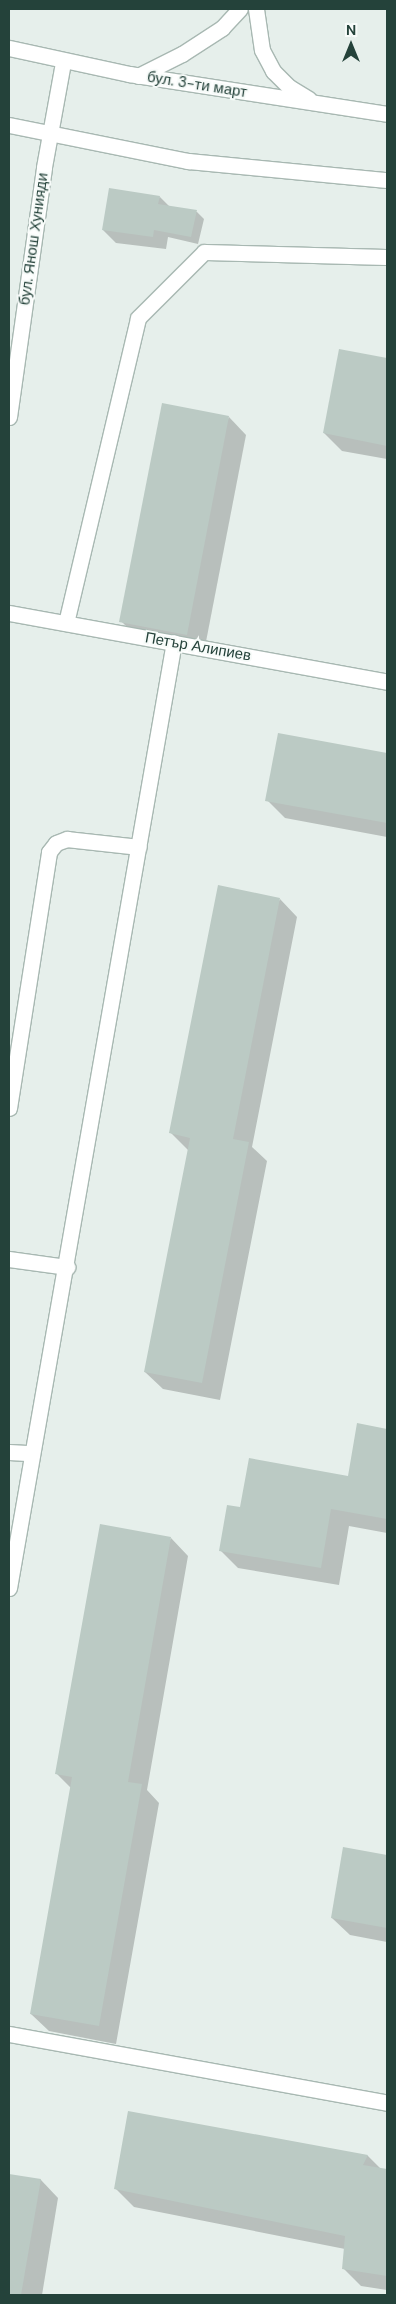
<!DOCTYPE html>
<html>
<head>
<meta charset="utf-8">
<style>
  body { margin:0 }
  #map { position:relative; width:396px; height:2304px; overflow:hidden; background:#e6efeb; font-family:"DM Sans",sans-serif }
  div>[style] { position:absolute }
  .shadow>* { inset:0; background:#0003 }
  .building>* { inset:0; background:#bbcac4 }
  .roads { filter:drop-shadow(1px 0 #a8b8b2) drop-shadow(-1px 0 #a8b8b2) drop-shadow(0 1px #a8b8b2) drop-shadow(0 -1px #a8b8b2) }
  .minor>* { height:15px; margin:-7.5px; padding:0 7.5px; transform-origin:7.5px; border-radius:7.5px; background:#fff }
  span { translate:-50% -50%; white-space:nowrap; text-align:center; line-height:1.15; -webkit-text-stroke:4px #f7fbf9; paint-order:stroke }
  .street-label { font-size:15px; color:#24423a }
  .frame { position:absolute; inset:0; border:10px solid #24423a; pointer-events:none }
  .north { position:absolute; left:326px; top:20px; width:50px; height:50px; -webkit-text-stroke:4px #f7fbf9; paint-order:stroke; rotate:0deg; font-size:14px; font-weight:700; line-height:20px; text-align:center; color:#24423a }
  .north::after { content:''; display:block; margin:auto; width:18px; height:22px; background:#24423a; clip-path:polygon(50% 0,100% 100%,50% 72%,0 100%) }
</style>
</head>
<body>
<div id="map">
  <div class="shadow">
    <div style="clip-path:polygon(160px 197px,170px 207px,197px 212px,204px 219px,198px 244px,168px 237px,166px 249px,116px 243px,103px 230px)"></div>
    <div style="clip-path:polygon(340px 350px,387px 359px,387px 459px,342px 451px,324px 433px)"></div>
    <div style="clip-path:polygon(229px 417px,246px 435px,204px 652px,139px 639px,121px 621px)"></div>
    <div style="clip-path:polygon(279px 735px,387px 754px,387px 837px,285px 818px,267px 800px)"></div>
    <div style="clip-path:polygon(280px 899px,297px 917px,252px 1147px,267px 1161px,220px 1400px,163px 1389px,145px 1372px,189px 1151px,171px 1133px)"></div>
    <div style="clip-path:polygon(359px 1425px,387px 1430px,387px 1533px,349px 1526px,339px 1585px,238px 1568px,220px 1550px,241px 1509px,349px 1477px)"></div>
    <div style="clip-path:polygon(171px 1538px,188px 1556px,147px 1790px,159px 1803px,116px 2044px,49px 2031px,31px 2014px,71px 1788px,57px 1774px)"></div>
    <div style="clip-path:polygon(344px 1849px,387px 1856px,387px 1942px,350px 1935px,332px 1918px)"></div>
    <div style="clip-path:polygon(129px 2112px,368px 2156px,381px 2169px,387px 2170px,387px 2290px,361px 2286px,343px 2268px,345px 2249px,134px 2207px,116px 2189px)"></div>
    <div style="clip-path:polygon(9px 2175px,41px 2180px,58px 2198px,42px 2295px,9px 2295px)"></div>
  </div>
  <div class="building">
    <div style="clip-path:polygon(109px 188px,160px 196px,158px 204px,197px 210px,191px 237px,154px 230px,153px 237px,102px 230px)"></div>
    <div style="clip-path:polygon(339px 349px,387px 358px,387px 446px,323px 433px)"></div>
    <div style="clip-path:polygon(162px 403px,229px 416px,187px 635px,119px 622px)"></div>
    <div style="clip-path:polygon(278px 733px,387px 753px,387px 823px,265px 801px)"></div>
    <div style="clip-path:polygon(218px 885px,280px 898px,233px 1139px,249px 1142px,202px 1383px,144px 1372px,190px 1138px,169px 1133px)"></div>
    <div style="clip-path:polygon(357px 1423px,387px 1429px,387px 1519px,331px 1509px,321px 1568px,219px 1551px,227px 1505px,240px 1507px,249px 1458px,348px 1476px)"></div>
    <div style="clip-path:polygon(100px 1524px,171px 1537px,128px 1782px,142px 1784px,99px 2026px,30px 2014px,72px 1777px,55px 1774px)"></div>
    <div style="clip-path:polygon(343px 1847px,387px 1855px,387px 1928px,331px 1918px)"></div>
    <div style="clip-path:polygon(128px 2111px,368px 2155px,363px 2165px,387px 2169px,387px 2276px,342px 2269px,345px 2236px,114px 2189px)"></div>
    <div style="clip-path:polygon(9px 2174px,41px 2179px,21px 2295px,9px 2295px)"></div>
  </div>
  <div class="roads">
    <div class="minor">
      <div style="left:256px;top:9px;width:41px;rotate:81.7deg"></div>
      <div style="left:262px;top:50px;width:24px;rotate:62deg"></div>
      <div style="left:273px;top:71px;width:23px;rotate:45deg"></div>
      <div style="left:289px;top:87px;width:23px;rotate:31deg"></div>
      <div style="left:9px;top:48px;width:123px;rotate:12.2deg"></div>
      <div style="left:129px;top:74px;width:261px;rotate:8.8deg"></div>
      <div style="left:138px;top:76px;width:49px;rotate:-26.6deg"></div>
      <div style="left:182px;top:54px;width:48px;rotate:-33deg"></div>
      <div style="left:222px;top:28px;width:26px;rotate:-47deg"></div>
      <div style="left:9px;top:125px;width:183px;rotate:11.4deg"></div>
      <div style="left:188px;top:161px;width:200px;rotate:5.5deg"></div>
      <div style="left:9px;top:417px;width:252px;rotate:-82deg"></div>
      <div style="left:44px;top:167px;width:107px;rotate:-79.7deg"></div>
      <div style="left:9px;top:613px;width:384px;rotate:10.3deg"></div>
      <div style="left:66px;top:623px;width:313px;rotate:-76.7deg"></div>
      <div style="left:138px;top:318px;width:93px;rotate:-45deg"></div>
      <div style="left:204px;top:252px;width:183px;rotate:1.6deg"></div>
      <div style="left:9px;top:1108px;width:259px;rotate:-81.1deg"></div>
      <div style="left:49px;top:852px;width:11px;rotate:-52deg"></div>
      <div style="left:56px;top:843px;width:12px;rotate:-20deg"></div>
      <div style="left:67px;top:839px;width:72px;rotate:6.3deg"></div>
      <div style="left:9px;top:1259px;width:59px;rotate:7.9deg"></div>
      <div style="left:9px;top:1452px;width:22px;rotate:3deg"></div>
      <div style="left:9px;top:1588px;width:960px;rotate:-80.11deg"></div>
      <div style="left:9px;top:2034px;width:384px;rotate:10.3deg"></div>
    </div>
  </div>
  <div class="street-label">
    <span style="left:197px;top:85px;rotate:9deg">бул. 3-ти март</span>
    <span style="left:34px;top:239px;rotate:-82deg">бул. Янош Хунияди</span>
    <span style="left:198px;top:647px;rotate:10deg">Петър Алипиев</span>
  </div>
  <div class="frame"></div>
  <div class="north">N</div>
</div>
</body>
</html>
